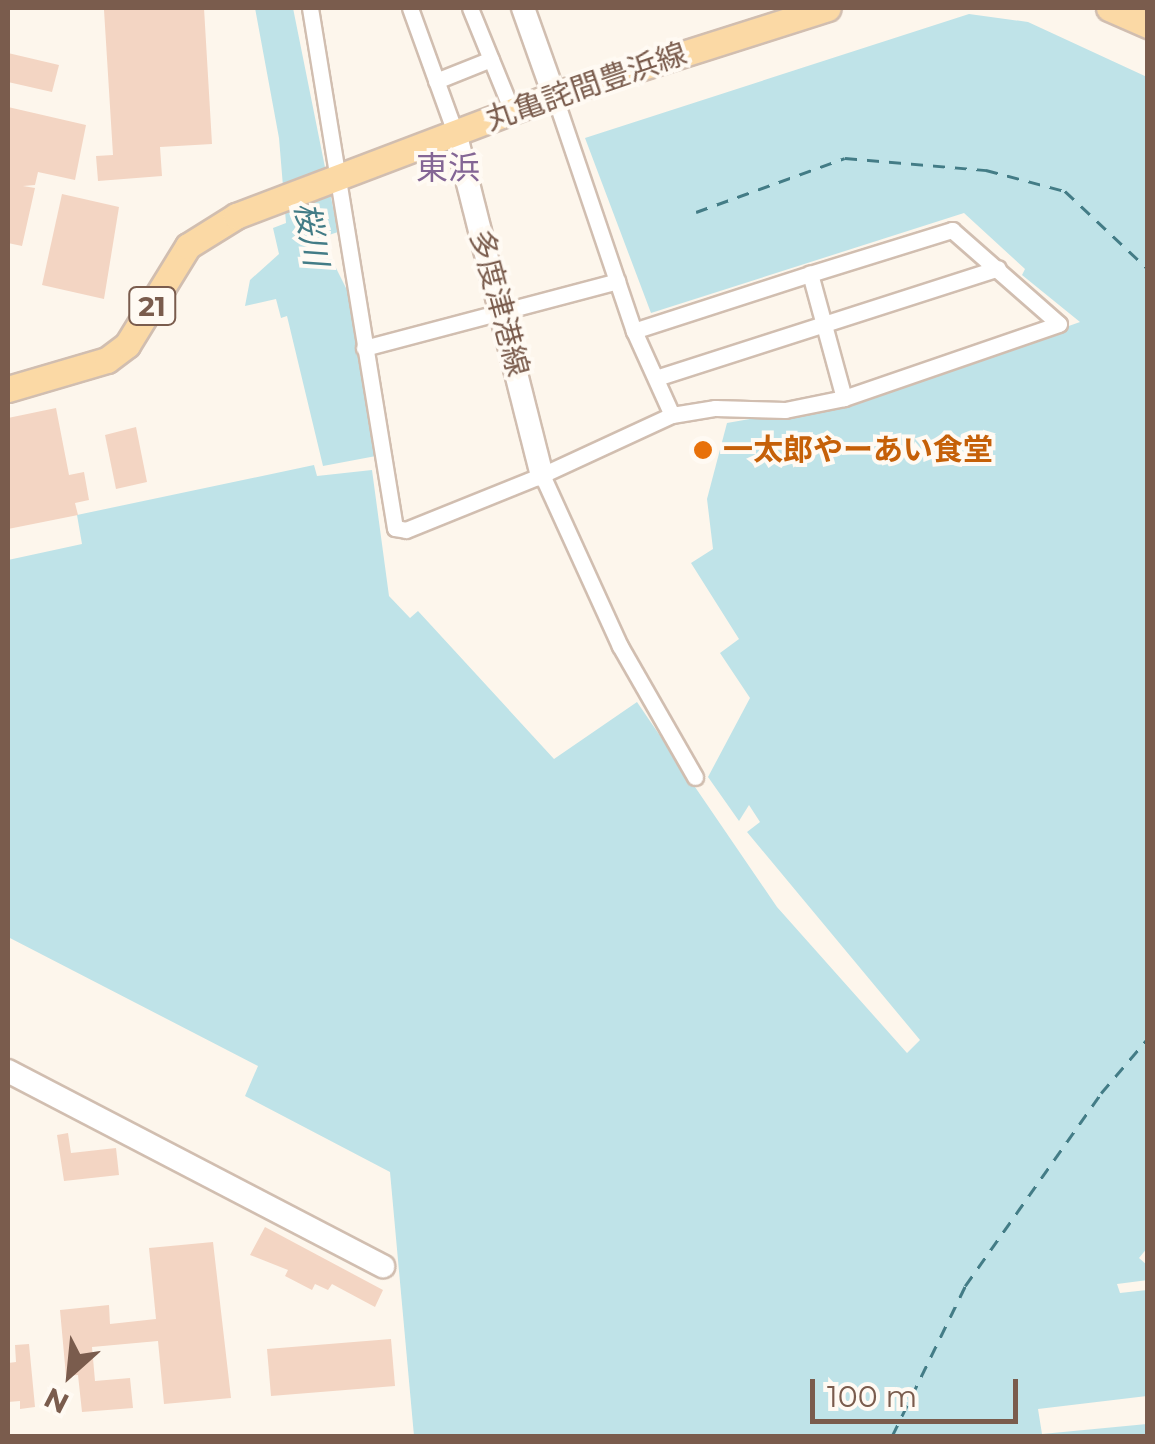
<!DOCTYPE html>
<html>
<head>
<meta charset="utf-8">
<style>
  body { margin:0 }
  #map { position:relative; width:1155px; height:1444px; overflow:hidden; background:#fdf6ec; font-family:Montserrat,"Noto Sans JP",sans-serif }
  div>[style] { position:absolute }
  .water>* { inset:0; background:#bfe3e8 }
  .ferry>* { height:2.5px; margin-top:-1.25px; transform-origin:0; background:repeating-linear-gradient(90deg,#437c86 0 12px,transparent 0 22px) }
  .building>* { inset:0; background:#f3d5c3 }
  .roads { filter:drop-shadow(2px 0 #d1beb0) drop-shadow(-2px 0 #d1beb0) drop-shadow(0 2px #d1beb0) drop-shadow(0 -2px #d1beb0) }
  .street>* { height:15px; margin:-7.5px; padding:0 7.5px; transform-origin:7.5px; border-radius:7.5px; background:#fff }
  .secondary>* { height:22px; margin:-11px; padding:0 11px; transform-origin:11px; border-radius:11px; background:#fff }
  .primary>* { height:25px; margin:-12.5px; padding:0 12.5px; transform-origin:12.5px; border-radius:12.5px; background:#fbd9a5 }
  .dots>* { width:28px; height:28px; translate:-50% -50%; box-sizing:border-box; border:5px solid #fffaf3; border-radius:50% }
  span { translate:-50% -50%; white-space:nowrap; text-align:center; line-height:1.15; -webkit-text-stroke:8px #fffaf3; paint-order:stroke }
  .shield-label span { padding:2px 8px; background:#fffaf3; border:2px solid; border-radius:8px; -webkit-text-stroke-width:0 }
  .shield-label { font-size:28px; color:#7a5c4d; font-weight:700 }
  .street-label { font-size:30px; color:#7a5c4d }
  .food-label { font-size:30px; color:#c56008; font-weight:700 }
  .left { translate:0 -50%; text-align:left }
  .neighbourhood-label { font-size:32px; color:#846695 }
  .water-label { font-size:32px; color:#437c86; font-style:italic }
  .frame { position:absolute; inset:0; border:10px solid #7a5c4d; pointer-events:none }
  .north { position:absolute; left:20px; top:1324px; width:100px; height:100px; -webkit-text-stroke:8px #fffaf3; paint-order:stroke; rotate:207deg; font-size:28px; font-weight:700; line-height:40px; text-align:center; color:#7a5c4d }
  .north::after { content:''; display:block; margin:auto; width:35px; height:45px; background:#7a5c4d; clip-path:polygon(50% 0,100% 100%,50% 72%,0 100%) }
  .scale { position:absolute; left:810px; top:1379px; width:208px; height:45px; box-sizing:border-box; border:5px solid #7a5c4d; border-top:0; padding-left:12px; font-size:30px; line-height:35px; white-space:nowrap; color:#7a5c4d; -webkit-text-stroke:8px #fffaf3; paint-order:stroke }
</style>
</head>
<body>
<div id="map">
  <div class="water">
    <div style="clip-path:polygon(255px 8px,293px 8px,338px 232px,329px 235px,331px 258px,349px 294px,376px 456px,323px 466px,287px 316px,281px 318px,276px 299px,245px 306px,250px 280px,279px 254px,273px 228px,286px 223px,279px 138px)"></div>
    <div style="clip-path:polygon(969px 14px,1028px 22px,1147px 77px,1148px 1247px,1139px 1258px,1147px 1265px,1148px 1280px,1117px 1284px,1120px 1293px,1147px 1290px,1147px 1396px,1038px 1409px,1042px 1434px,1147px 1424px,1147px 1436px,414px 1436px,390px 1172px,245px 1096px,258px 1066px,8px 937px,8px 560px,82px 544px,77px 515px,314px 465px,317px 476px,372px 470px,389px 596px,410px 618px,418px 611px,554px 759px,637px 702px,777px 907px,907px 1053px,920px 1040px,747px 832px,760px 822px,749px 805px,739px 821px,708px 777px,750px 698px,720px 653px,739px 639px,691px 563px,713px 549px,707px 499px,727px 423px,860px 400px,1080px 322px,1022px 275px,1025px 269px,964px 213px,651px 313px,585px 138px)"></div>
  </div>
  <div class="ferry">
    <div style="left:696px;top:212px;width:158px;rotate:-19.9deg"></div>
    <div style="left:845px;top:158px;width:142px;rotate:4.9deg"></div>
    <div style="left:986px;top:170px;width:82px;rotate:14.9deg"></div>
    <div style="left:1065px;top:191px;width:114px;rotate:43.2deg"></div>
    <div style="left:892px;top:1436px;width:167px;rotate:-64deg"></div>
    <div style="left:965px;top:1286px;width:236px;rotate:-54.8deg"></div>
    <div style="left:1101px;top:1093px;width:72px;rotate:-49.5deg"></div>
  </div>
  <div class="building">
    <div style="clip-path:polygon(204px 8px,212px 144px,160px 147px,162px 176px,98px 181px,96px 156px,113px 155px,104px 10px)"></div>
    <div style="clip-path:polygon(8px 53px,59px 65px,52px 92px,8px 82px)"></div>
    <div style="clip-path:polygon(8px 107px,86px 125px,75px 180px,38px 172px,35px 185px,23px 186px,35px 188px,22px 246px,8px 243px)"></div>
    <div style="clip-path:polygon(62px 194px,119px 207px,104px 299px,42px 285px)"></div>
    <div style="clip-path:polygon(56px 408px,69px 475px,84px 472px,89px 500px,75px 503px,78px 515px,8px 529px,8px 418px)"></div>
    <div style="clip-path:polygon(136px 427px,147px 482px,116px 489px,105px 435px)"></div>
    <div style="clip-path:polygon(68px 1133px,71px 1153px,116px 1148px,119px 1175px,64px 1181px,57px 1135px)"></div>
    <div style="clip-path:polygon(265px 1227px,383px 1290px,375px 1307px,332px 1284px,328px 1290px,315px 1284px,312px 1290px,285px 1276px,288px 1270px,250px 1255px)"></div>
    <div style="clip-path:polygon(213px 1242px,231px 1398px,164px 1404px,158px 1341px,92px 1347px,95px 1381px,130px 1378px,133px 1408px,82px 1412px,78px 1375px,66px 1376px,60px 1310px,109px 1305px,110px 1324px,156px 1319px,149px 1248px)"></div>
    <div style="clip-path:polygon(391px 1339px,395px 1386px,271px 1396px,267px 1349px)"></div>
    <div style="clip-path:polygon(29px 1344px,35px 1407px,20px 1409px,20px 1401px,8px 1402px,8px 1363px,16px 1362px,15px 1345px)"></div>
  </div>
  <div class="roads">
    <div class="street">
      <div style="left:310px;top:8px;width:527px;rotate:80.72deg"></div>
      <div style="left:395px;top:528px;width:11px;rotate:10deg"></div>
      <div style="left:406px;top:530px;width:147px;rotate:-22deg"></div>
      <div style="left:542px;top:475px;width:188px;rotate:65.5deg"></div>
      <div style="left:620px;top:646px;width:151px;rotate:60.2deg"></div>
      <div style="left:410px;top:8px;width:132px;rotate:70.1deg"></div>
      <div style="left:470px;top:8px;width:111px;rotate:67.8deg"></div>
      <div style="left:436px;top:81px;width:59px;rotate:-21.8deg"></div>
      <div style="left:554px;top:95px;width:249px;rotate:71.3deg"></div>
      <div style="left:634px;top:331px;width:92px;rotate:65.7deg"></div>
      <div style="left:810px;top:274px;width:149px;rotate:-17.2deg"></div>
      <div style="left:952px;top:230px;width:142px;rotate:41.3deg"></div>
      <div style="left:1059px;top:324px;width:227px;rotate:161deg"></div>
      <div style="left:364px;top:348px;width:262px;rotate:-14.8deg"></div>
      <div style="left:656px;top:378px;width:359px;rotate:-17.8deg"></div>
      <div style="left:542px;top:475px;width:143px;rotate:-24.8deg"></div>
      <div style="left:672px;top:415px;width:44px;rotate:-9.2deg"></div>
      <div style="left:715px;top:408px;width:70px;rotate:1.6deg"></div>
      <div style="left:785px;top:410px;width:60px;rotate:-11.5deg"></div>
      <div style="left:844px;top:398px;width:129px;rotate:-105.3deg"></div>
      <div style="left:810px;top:274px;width:185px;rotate:162.1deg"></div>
    </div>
    <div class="secondary">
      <div style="left:523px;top:8px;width:92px;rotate:70.4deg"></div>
      <div style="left:455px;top:132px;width:354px;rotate:75.8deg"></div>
      <div style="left:8px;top:1071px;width:423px;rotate:27.5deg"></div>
    </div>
    <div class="primary">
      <div style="left:1109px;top:8px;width:43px;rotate:23.6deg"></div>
      <div style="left:8px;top:389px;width:103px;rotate:-16.3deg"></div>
      <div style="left:107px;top:360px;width:25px;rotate:-37deg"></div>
      <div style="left:127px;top:345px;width:116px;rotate:-58.4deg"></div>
      <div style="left:188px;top:246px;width:57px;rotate:-32deg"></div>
      <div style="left:236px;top:216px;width:340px;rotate:-20.8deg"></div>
      <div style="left:554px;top:95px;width:287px;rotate:-17.6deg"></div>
    </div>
  </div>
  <div class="dots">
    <div style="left:703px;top:450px;background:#e8710a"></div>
  </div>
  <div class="shield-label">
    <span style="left:152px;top:306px">21</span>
  </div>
  <div class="street-label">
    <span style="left:586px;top:87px;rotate:-19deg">丸亀詫間豊浜線</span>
    <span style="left:499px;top:303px;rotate:75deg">多度津港線</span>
  </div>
  <div class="food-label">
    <span class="left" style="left:723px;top:450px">一太郎やーあい食堂</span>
  </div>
  <div class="neighbourhood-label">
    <span style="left:448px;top:168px">東浜</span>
  </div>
  <div class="water-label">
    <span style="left:311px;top:234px;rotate:80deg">桜川</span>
  </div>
  <div class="frame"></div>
  <div class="north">N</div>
  <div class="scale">100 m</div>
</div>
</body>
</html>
